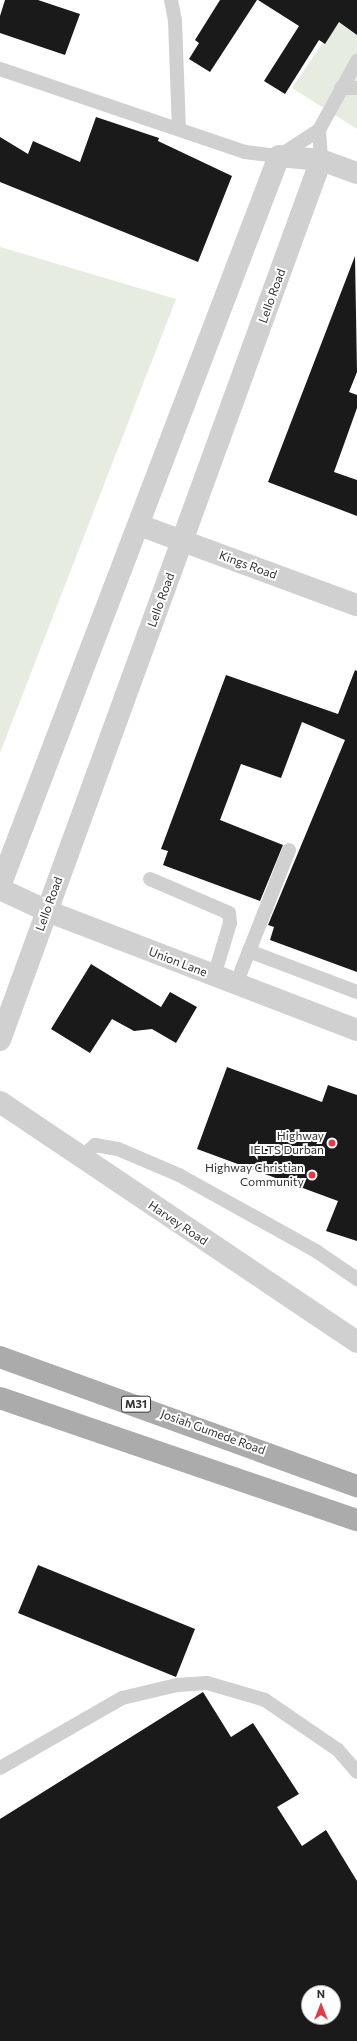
<!DOCTYPE html>
<html>
<head>
<meta charset="utf-8">
<style>
  body { margin:0 }
  #map { position:relative; width:357px; height:2041px; overflow:hidden; background:#fff; font-family:Commissioner,sans-serif }
  div>[style] { position:absolute }
  .green>* { inset:0; background:#e6ecdf }
  .building>* { inset:0; background:#1a1a1a }
  .lane>* { height:14px; margin:-7px; padding:0 7px; transform-origin:7px; border-radius:7px; background:#d0d0d0 }
  .street>* { height:22px; margin:-11px; padding:0 11px; transform-origin:11px; border-radius:11px; background:#d0d0d0 }
  .primary>* { height:22px; margin:-11px; padding:0 11px; transform-origin:11px; border-radius:11px; background:#ababab }
  .dots>* { width:11px; height:11px; translate:-50% -50%; box-sizing:border-box; border:2px solid #fff; border-radius:50% }
  span { translate:-50% -50%; white-space:nowrap; text-align:center; line-height:1.15; -webkit-text-stroke:4px #fff; paint-order:stroke }
  .shield-label span { padding:1px 3px; background:#fff; border:1px solid; border-radius:3px; -webkit-text-stroke-width:0 }
  .shield-label { font-size:11px; color:#333; font-weight:700 }
  .street-label { font-size:12px; color:#333 }
  .poi-label { font-size:12px; color:#333 }
  .right { translate:-100% -50%; text-align:right }
  .north { position:absolute; left:301px; top:1985px; width:40px; height:40px; box-sizing:border-box; background:#fff; border:1px solid #adadad; border-radius:50%; rotate:0deg; font-size:11px; font-weight:700; line-height:16px; text-align:center; color:#333 }
  .north::after { content:''; display:block; margin:auto; width:14px; height:18px; background:#e63946; clip-path:polygon(50% 0,100% 100%,50% 72%,0 100%) }
</style>
</head>
<body>
<div id="map">
  <div class="green">
    <div style="clip-path:polygon(352px 0,357px 0,357px 129px,292px 88px)"></div>
    <div style="clip-path:polygon(0 247px,176px 299px,0 753px)"></div>
  </div>
  <div class="building">
    <div style="clip-path:polygon(5px 0,38px 0,80px 14px,65px 55px,0 33px,0 16px)"></div>
    <div style="clip-path:polygon(220px 0,257px 0,210px 72px,189px 59px,199px 43px,195px 40px)"></div>
    <div style="clip-path:polygon(258px 0,357px 0,357px 35px,339px 22px,325px 44px,319px 40px,285px 94px,264px 81px,299px 26px)"></div>
    <div style="clip-path:polygon(96px 117px,159px 138px,158px 141px,232px 176px,198px 262px,0 182px,0 137px,28px 154px,33px 141px,80px 162px)"></div>
    <div style="clip-path:polygon(355px 256px,357px 372px,349px 392px,357px 395px,357px 408px,334px 472px,357px 480px,357px 516px,268px 482px)"></div>
    <div style="clip-path:polygon(355px 670px,357px 671px,357px 972px,270px 940px,274px 927px,268px 925px,345px 740px,302px 722px,281px 778px,241px 764px,220px 820px,283px 845px,260px 901px,163px 865px,168px 851px,161px 849px,226px 675px,338px 714px)"></div>
    <div style="clip-path:polygon(91px 964px,161px 1007px,170px 992px,197px 1007px,176px 1043px,152px 1029px,134px 1031px,112px 1019px,90px 1053px,51px 1029px)"></div>
    <div style="clip-path:polygon(227px 1067px,322px 1102px,328px 1085px,357px 1095px,357px 1241px,326px 1231px,338px 1201px,197px 1149px)"></div>
    <div style="clip-path:polygon(38px 1565px,195px 1629px,176px 1677px,18px 1613px)"></div>
    <div style="clip-path:polygon(evenodd,203px 1692px,231px 1737px,253px 1723px,299px 1794px,277px 1807px,302px 1846px,326px 1830px,357px 1881px,357px 2041px,0 2041px,0 1819px,203px 1692px,309px 1993px,333px 1993px,333px 2017px,309px 2017px,309px 1993px)"></div>
  </div>
  <div class="lane">
    <div style="left:171px;top:0;width:21px;rotate:79deg"></div>
    <div style="left:175px;top:21px;width:108px;rotate:87.9deg"></div>
    <div style="left:0;top:69px;width:259px;rotate:18.7deg"></div>
    <div style="left:245px;top:152px;width:34px;rotate:7deg"></div>
    <div style="left:279px;top:156px;width:48px;rotate:-33deg"></div>
    <div style="left:319px;top:130px;width:79px;rotate:-61.2deg"></div>
    <div style="left:341px;top:88px;width:16px"></div>
    <div style="left:319px;top:130px;width:30px;rotate:86deg"></div>
    <div style="left:150px;top:879px;width:86px;rotate:23.3deg"></div>
    <div style="left:229px;top:913px;width:10px;rotate:84deg"></div>
    <div style="left:230px;top:923px;width:55px;rotate:106.8deg"></div>
    <div style="left:249px;top:951px;width:116px;rotate:20.8deg"></div>
    <div style="left:236px;top:984px;width:144px;rotate:-68.4deg"></div>
    <div style="left:81px;top:1158px;width:19px;rotate:-43deg"></div>
    <div style="left:95px;top:1145px;width:23px;rotate:10deg"></div>
    <div style="left:118px;top:1149px;width:66px;rotate:23.1deg"></div>
    <div style="left:179px;top:1175px;width:157px;rotate:29deg"></div>
    <div style="left:316px;top:1251px;width:50px;rotate:34.3deg"></div>
    <div style="left:0;top:1768px;width:141px;rotate:-29.8deg"></div>
    <div style="left:122px;top:1698px;width:57px;rotate:-13.3deg"></div>
    <div style="left:177px;top:1685px;width:30px;rotate:-4deg"></div>
    <div style="left:207px;top:1683px;width:60px;rotate:16.3deg"></div>
    <div style="left:265px;top:1700px;width:88px;rotate:34.4deg"></div>
    <div style="left:338px;top:1750px;width:29px;rotate:49deg"></div>
  </div>
  <div class="street">
    <div style="left:139px;top:525px;width:232px;rotate:20.2deg"></div>
    <div style="left:0;top:886px;width:781px;rotate:-69.08deg"></div>
    <div style="left:279px;top:156px;width:42px;rotate:5.4deg"></div>
    <div style="left:321px;top:160px;width:38px;rotate:20deg"></div>
    <div style="left:0;top:889px;width:52px;rotate:25.1deg"></div>
    <div style="left:47px;top:911px;width:332px;rotate:21deg"></div>
    <div style="left:0;top:1040px;width:937px;rotate:-69.96deg"></div>
    <div style="left:0;top:1102px;width:430px;rotate:33.9deg"></div>
  </div>
  <div class="primary">
    <div style="left:0;top:1357px;width:380px;rotate:19.9deg"></div>
    <div style="left:0;top:1398px;width:377px;rotate:18.9deg"></div>
  </div>
  <div class="dots">
    <div style="left:332px;top:1143px;background:#e63946"></div>
    <div style="left:312px;top:1175px;background:#e63946"></div>
  </div>
  <div class="shield-label">
    <span style="left:136px;top:1404px">M31</span>
  </div>
  <div class="street-label">
    <span style="left:272px;top:296px;rotate:-70deg">Lello Road</span>
    <span style="left:248px;top:565px;rotate:20deg">Kings Road</span>
    <span style="left:161px;top:600px;rotate:-70deg">Lello Road</span>
    <span style="left:49px;top:904px;rotate:-70deg">Lello Road</span>
    <span style="left:178px;top:962px;rotate:21deg">Union Lane</span>
    <span style="left:178px;top:1223px;rotate:34deg">Harvey Road</span>
    <span style="left:213px;top:1432px;rotate:20deg">Josiah Gumede Road</span>
  </div>
  <div class="poi-label">
    <span class="right" style="left:324px;top:1143px">Highway<br>IELTS Durban</span>
    <span class="right" style="left:304px;top:1175px">Highway Christian<br>Community</span>
  </div>
  <div class="north">N</div>
</div>
</body>
</html>
